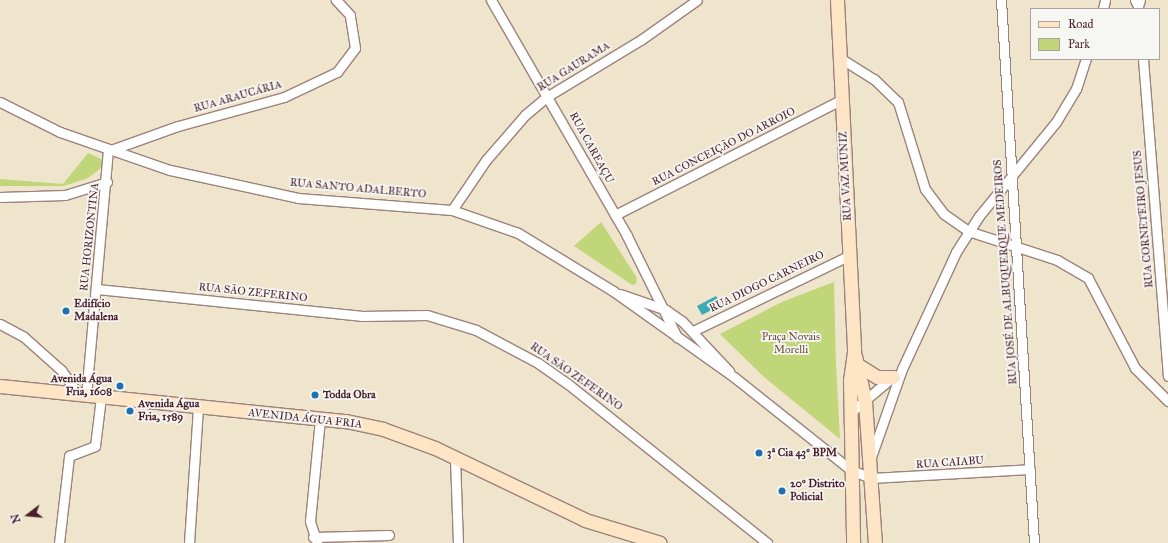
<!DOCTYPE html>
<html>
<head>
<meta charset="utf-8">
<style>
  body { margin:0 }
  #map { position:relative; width:1168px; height:543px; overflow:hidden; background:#efe5cc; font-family:"IM FELL Great Primer",serif }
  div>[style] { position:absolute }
  .green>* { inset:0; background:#c1d579 }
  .water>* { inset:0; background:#3aabb4 }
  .roads { filter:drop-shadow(1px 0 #9c827c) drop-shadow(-1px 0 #9c827c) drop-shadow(0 1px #9c827c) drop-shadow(0 -1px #9c827c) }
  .street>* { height:9px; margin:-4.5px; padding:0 4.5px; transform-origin:4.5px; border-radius:4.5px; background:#fff }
  .secondary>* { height:13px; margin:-6.5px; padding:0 6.5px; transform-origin:6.5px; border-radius:6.5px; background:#fde5c5 }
  .dots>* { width:11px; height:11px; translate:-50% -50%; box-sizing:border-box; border:2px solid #f6f6f2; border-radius:50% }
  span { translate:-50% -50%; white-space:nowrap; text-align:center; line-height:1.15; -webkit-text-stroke:3.5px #f6f6f2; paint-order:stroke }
  .street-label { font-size:11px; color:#4a1f2b }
  .poi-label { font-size:11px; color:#4a1f2b; font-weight:700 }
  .left { translate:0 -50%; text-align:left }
  .right { translate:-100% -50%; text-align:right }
  .park-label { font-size:11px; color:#684c3e }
  .legend { position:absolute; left:1030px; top:8px; width:130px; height:52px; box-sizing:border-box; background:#f6f6f2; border:1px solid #b1a0a2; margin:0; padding:5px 7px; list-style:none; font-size:12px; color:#4a1f2b }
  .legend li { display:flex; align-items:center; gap:8px; height:20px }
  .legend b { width:20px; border:1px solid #b1a0a2 }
  .north { position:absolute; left:8px; top:495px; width:40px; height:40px; -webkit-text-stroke:3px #f6f6f2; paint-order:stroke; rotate:254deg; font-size:11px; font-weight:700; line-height:16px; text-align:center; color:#4a1f2b }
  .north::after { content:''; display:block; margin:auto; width:14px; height:18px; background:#4a1f2b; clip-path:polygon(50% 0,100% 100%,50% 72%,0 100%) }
</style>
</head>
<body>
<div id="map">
  <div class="green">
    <div style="clip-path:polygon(88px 153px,103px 160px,100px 169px,88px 178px,64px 186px,0 186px,0 179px,63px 184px)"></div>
    <div style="clip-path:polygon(601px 222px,637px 278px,636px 284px,632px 285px,574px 246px)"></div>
    <div style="clip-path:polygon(834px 282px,836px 365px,840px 439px,764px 377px,720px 334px,784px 301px)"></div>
  </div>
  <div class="water">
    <div style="clip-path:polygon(716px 296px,721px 305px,702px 315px,697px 306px)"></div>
  </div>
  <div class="roads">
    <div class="street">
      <div style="left:491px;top:0;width:272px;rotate:60deg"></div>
      <div style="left:627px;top:236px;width:113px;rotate:63.7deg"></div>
      <div style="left:1001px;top:0;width:544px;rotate:86.52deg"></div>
      <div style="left:1135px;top:0;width:7px;rotate:63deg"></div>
      <div style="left:1138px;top:6px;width:6px;rotate:-72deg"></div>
      <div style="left:1103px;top:9px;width:9px;rotate:-77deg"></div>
      <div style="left:840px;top:58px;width:40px;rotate:32deg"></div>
      <div style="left:874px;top:79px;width:33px;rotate:44deg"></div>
      <div style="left:898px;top:102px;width:91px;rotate:72.8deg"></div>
      <div style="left:925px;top:189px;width:31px;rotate:53deg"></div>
      <div style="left:944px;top:214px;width:29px;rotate:35deg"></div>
      <div style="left:968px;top:231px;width:94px;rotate:18deg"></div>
      <div style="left:1057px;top:260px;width:36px;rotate:30deg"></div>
      <div style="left:1088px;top:278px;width:102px;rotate:62.4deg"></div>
      <div style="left:1135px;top:368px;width:47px;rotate:45deg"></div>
      <div style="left:1143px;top:59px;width:318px;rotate:85.5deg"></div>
      <div style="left:0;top:102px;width:67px;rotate:26.6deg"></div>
      <div style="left:60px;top:132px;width:116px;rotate:19.1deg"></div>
      <div style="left:170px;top:170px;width:131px;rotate:12.3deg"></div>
      <div style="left:298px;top:198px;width:154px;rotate:4.5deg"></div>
      <div style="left:452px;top:210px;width:70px;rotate:19.2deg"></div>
      <div style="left:518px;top:233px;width:111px;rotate:31.4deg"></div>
      <div style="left:613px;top:291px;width:148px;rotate:35.4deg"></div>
      <div style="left:734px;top:377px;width:149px;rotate:38.5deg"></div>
      <div style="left:851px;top:470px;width:22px;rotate:22deg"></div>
      <div style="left:871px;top:478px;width:159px;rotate:-3.2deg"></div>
      <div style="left:0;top:197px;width:65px;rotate:-1.8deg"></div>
      <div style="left:65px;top:195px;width:44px;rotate:-17.2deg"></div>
      <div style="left:452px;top:210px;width:60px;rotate:-55.8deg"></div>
      <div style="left:486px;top:160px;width:60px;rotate:-49.1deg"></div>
      <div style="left:525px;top:115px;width:30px;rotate:-40deg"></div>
      <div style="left:548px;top:96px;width:110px;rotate:-31.2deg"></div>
      <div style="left:642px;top:39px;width:67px;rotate:-35.3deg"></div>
      <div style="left:615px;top:215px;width:256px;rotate:-27deg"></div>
      <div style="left:97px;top:289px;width:265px;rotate:5.8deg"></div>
      <div style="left:361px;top:316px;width:66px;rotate:-0.9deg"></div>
      <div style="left:427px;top:315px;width:51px;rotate:17deg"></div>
      <div style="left:476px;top:330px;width:70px;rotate:28deg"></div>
      <div style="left:538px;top:363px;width:37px;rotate:35deg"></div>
      <div style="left:568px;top:384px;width:255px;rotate:38.6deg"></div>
      <div style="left:620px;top:294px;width:49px;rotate:19.2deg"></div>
      <div style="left:666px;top:310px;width:19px;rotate:35deg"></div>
      <div style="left:682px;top:321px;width:69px;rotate:46.8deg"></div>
      <div style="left:0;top:324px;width:27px;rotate:28deg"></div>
      <div style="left:24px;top:337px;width:50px;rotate:41.7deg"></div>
      <div style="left:61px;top:370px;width:31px;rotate:54deg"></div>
      <div style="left:695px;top:330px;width:172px;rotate:-25.8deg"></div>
      <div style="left:86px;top:396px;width:246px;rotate:-84.9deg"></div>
      <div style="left:108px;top:151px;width:74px;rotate:-19.7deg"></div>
      <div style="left:178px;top:126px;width:110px;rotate:-15.3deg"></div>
      <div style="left:284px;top:97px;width:59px;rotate:-25.3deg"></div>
      <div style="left:337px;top:72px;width:30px;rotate:-53deg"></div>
      <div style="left:355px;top:48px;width:33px;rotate:-99deg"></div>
      <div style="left:350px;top:15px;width:21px;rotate:-133deg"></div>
      <div style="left:851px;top:412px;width:57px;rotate:-40.1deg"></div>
      <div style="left:871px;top:457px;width:93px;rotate:-70.6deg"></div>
      <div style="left:902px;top:369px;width:129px;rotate:-65.2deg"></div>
      <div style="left:956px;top:252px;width:43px;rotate:-57.4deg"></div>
      <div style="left:979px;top:216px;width:122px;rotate:-50.7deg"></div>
      <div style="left:1056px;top:122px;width:39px;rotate:-59deg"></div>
      <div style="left:1076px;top:89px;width:32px;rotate:-72deg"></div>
      <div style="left:455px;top:458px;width:85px;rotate:88deg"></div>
      <div style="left:313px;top:537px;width:76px;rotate:-1.5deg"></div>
      <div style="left:59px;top:543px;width:88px;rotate:-83.4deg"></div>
      <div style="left:69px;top:456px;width:28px;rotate:-21deg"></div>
      <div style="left:95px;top:446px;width:49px;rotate:-83deg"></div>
      <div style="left:189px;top:543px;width:135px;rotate:-86.2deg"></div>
      <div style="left:317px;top:543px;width:23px;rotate:-108deg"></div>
      <div style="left:310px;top:521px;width:102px;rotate:-84.4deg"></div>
    </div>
    <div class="secondary">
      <div style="left:837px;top:0;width:352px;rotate:87.2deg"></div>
      <div style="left:854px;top:352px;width:28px;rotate:98deg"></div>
      <div style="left:850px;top:380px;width:163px;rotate:88.9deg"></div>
      <div style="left:855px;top:356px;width:46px;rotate:77.5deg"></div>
      <div style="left:865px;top:401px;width:142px;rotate:86deg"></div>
      <div style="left:858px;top:365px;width:22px;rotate:32deg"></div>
      <div style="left:877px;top:377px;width:16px"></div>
      <div style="left:0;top:386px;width:348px;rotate:5.8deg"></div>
      <div style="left:346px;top:421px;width:38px;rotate:12deg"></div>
      <div style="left:383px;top:429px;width:55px;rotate:20.1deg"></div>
      <div style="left:435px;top:448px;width:166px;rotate:25.6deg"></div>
      <div style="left:585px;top:520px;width:78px;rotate:17deg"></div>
    </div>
  </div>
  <div class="dots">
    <div style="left:66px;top:311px;background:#1f6fb2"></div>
    <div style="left:120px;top:386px;background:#1f6fb2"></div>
    <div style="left:315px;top:395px;background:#1f6fb2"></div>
    <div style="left:130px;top:411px;background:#1f6fb2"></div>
    <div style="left:759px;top:453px;background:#1f6fb2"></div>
    <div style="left:782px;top:491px;background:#1f6fb2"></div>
  </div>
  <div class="street-label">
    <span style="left:574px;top:67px;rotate:-32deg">RUA GAURAMA</span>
    <span style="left:238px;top:97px;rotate:-16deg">RUA ARAUCÁRIA</span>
    <span style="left:724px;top:147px;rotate:-27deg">RUA CONCEIÇÃO DO ARROIO</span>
    <span style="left:591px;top:148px;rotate:61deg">RUA CAREAÇU</span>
    <span style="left:846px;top:176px;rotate:-93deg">RUA VAZ MUNIZ</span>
    <span style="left:358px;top:189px;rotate:5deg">RUA SANTO ADALBERTO</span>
    <span style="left:1144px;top:219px;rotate:-95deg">RUA CORNETEIRO JESUS</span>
    <span style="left:90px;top:237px;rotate:-84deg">RUA HORIZONTINA</span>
    <span style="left:1006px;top:272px;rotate:-94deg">RUA JOSÉ DE ALBUQUERQUE MEDEIROS</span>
    <span style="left:767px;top:282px;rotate:-26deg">RUA DIOGO CARNEIRO</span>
    <span style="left:253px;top:293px;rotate:6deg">RUA SÃO ZEFERINO</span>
    <span style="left:576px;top:377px;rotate:35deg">RUA SÃO ZEFERINO</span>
    <span style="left:305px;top:419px;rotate:6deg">AVENIDA ÁGUA FRIA</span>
    <span style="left:950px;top:463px;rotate:-4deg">RUA CAIABU</span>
  </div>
  <div class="poi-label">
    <span class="left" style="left:74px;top:311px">Edifício<br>Madalena</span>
    <span class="right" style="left:112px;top:386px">Avenida Água<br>Fria, 1608</span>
    <span class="left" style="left:323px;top:395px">Todda Obra</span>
    <span class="left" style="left:138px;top:411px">Avenida Água<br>Fria, 1589</span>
    <span class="left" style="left:767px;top:453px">3ª Cia 43º BPM</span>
    <span class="left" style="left:790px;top:491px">20º Distrito<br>Policial</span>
  </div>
  <div class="park-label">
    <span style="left:791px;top:344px">Praça Novais<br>Morelli</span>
  </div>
  <ul class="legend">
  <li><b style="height:5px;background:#fde5c5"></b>Road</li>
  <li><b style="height:11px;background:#c1d579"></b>Park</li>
  </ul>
  <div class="north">N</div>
</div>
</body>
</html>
